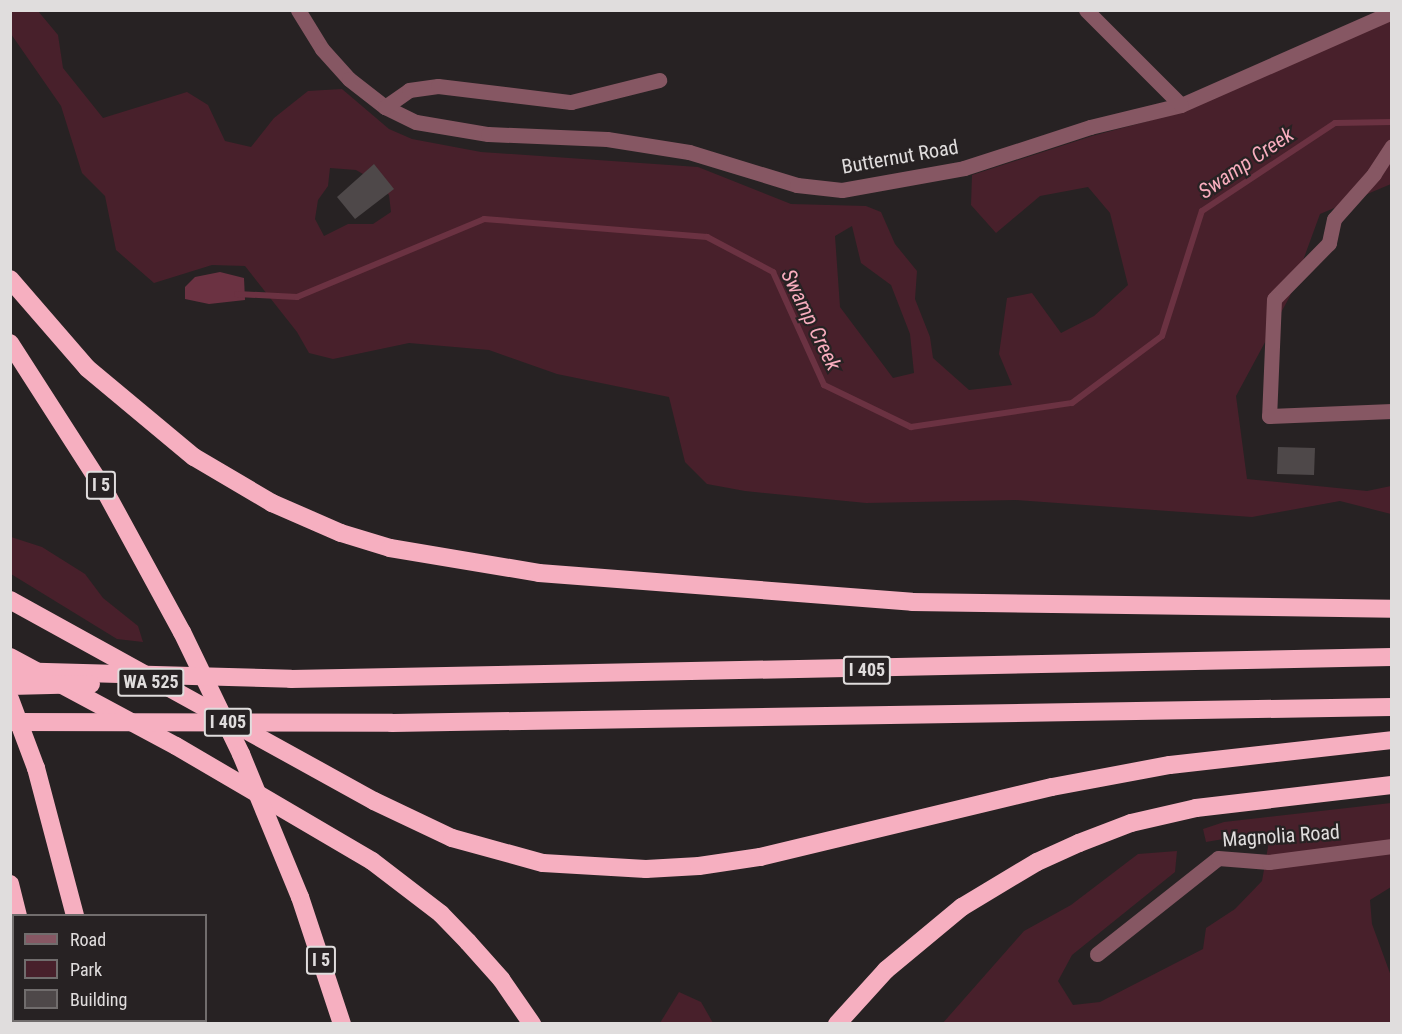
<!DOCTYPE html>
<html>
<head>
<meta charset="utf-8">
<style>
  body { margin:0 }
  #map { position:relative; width:1402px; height:1034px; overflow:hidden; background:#272223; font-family:"Roboto Condensed",sans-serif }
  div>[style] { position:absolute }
  .green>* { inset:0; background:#48202b }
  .water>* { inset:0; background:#6b3242 }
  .stream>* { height:6px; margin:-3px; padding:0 3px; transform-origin:3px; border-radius:3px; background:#6b3242 }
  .building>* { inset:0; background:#4e4849 }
  .minor>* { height:15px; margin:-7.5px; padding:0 7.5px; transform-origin:7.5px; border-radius:7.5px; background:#865763 }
  .highway>* { height:18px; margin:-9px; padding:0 9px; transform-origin:9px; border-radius:9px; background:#f6afc0 }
  .highway-bridge>* { height:18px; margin:-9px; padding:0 9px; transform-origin:9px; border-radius:9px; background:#f6afc0 }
  span { translate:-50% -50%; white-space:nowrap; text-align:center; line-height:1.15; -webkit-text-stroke:4.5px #272223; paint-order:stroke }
  .shield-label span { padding:2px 4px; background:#272223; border:2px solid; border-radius:4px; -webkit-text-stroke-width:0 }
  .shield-label { font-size:18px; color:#e0dddd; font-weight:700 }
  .street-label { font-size:20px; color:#e0dddd }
  .water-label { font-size:21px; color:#f8adbe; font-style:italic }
  .frame { position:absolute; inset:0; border:12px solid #e0dddd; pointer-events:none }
  .legend { position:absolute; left:12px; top:914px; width:195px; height:108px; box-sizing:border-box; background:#272223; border:2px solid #716d6d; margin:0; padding:8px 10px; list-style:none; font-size:18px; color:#e0dddd }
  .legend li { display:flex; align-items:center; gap:12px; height:30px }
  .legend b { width:30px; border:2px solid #716d6d }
</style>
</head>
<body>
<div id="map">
  <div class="green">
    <div style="clip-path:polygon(evenodd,10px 11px,38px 11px,58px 35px,63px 68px,103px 118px,187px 92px,208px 105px,225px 141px,251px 147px,274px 118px,308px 91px,342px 89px,389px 129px,412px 139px,481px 152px,698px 167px,791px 204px,866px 206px,881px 212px,895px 244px,917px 271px,915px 299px,930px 337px,933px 358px,969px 390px,1012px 385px,999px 354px,1007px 298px,1032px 293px,1061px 333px,1094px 316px,1128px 285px,1110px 213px,1088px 187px,1040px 196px,996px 233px,971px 205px,972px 175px,1092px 136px,1171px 115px,1391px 20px,1391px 184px,1320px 214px,1290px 296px,1236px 396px,1247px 479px,1367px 491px,1391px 486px,1391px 514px,1340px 501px,1252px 517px,1015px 500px,866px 503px,745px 491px,707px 484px,685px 462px,669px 397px,557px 374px,489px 350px,409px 343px,333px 359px,309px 353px,297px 332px,245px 266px,212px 265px,154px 283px,116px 250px,105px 196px,82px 173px,61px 106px,11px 34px,10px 11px,330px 168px,356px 170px,377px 182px,389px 195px,391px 212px,373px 224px,348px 224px,324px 236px,315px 219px,318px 200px,328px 186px,330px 168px,10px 11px,852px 226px,861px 263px,891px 285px,910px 334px,914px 373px,893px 378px,840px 307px,835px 236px,852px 226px)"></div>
    <div style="clip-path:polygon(11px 537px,42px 547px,85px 574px,103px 598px,138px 626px,143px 642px,117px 639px,11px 574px)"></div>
    <div style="clip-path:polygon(1391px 803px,1391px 887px,1370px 900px,1372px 924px,1391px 976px,1391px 1023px,942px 1024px,1024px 931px,1071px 905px,1138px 854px,1177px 851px,1175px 872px,1072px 955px,1058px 981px,1073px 1005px,1100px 1002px,1203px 949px,1206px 928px,1235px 909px,1262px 881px,1269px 841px,1235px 837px,1206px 842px,1203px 829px,1224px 822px)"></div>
    <div style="clip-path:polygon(679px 992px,701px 1002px,713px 1023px,660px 1023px)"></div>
  </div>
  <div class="water">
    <div style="clip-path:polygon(220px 272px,244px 278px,245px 300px,209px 304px,185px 299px,185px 287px,195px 277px)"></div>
  </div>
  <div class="stream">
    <div style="left:237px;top:294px;width:60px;rotate:2.9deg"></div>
    <div style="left:297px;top:297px;width:203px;rotate:-22.6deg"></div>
    <div style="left:484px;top:219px;width:224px;rotate:4.6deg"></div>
    <div style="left:707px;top:237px;width:75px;rotate:27.9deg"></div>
    <div style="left:773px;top:272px;width:124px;rotate:65.7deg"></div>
    <div style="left:824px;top:385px;width:97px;rotate:25.8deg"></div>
    <div style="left:911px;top:427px;width:163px;rotate:-8.5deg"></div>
    <div style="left:1072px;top:403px;width:112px;rotate:-36.7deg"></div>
    <div style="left:1162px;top:336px;width:131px;rotate:-72.3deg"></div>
    <div style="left:1202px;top:211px;width:159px;rotate:-33.5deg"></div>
    <div style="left:1335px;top:123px;width:57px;rotate:-1deg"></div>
  </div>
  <div class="building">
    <div style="clip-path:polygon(374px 164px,394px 189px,355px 219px,337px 197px)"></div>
    <div style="clip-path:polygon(1278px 447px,1315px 448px,1314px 475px,1277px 474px)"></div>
  </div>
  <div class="minor">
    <div style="left:298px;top:10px;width:46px;rotate:58.4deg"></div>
    <div style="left:322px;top:49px;width:40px;rotate:48deg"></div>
    <div style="left:349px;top:79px;width:46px;rotate:37.9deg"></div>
    <div style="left:385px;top:107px;width:34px;rotate:26deg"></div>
    <div style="left:416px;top:122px;width:73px;rotate:9.5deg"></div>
    <div style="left:488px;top:134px;width:119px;rotate:2.4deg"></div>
    <div style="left:607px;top:139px;width:83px;rotate:9deg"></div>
    <div style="left:689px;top:152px;width:113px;rotate:17deg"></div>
    <div style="left:797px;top:185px;width:45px;rotate:6.3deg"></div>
    <div style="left:842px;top:190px;width:124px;rotate:-10.2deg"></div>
    <div style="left:964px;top:168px;width:133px;rotate:-18deg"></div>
    <div style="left:1090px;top:127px;width:94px;rotate:-13.6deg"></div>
    <div style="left:1181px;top:105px;width:231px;rotate:-23.8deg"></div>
    <div style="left:1086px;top:10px;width:134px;rotate:45deg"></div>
    <div style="left:385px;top:107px;width:29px;rotate:-35deg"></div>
    <div style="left:409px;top:90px;width:29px;rotate:-8deg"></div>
    <div style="left:438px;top:86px;width:134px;rotate:6.9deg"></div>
    <div style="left:571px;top:102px;width:91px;rotate:-14deg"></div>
    <div style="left:1392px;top:146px;width:33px;rotate:123deg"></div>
    <div style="left:1374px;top:174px;width:60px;rotate:131.6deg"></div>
    <div style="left:1334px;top:219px;width:25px;rotate:102deg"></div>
    <div style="left:1329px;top:243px;width:78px;rotate:134.5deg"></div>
    <div style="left:1274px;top:299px;width:117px;rotate:92.4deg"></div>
    <div style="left:1269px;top:416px;width:123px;rotate:-2.3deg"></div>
    <div style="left:1097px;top:954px;width:154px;rotate:-38.4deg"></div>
    <div style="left:1218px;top:858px;width:51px;rotate:4.5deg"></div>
    <div style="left:1269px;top:862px;width:124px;rotate:-7.4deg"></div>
  </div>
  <div class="highway">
    <div style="left:10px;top:279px;width:118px;rotate:49.1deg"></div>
    <div style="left:87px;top:368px;width:139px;rotate:39.8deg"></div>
    <div style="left:194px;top:457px;width:91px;rotate:30.5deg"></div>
    <div style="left:272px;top:503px;width:75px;rotate:23.5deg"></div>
    <div style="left:341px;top:533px;width:51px;rotate:17deg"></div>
    <div style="left:390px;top:548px;width:151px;rotate:9.5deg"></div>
    <div style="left:539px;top:573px;width:374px;rotate:4.4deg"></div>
    <div style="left:912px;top:602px;width:480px;rotate:0.8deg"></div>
    <div style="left:10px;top:343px;width:176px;rotate:57.3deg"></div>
    <div style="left:105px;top:491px;width:161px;rotate:61.4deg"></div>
    <div style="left:10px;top:600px;width:416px;rotate:28.9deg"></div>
    <div style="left:374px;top:801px;width:86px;rotate:25.4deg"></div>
    <div style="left:452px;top:838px;width:94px;rotate:15.4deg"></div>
    <div style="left:543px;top:863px;width:103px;rotate:3.3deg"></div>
    <div style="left:646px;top:869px;width:53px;rotate:-3.2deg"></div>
    <div style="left:699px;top:866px;width:62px;rotate:-8.4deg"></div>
    <div style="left:760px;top:857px;width:300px;rotate:-13.5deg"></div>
    <div style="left:1052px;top:787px;width:120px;rotate:-10.6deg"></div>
    <div style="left:1170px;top:765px;width:223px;rotate:-6.4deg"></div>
    <div style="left:10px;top:657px;width:188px;rotate:28.2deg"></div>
    <div style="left:176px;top:746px;width:227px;rotate:30.4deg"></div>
    <div style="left:372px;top:861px;width:87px;rotate:37.5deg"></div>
    <div style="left:441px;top:914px;width:39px;rotate:46deg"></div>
    <div style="left:468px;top:942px;width:50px;rotate:48.3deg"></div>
    <div style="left:501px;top:979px;width:55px;rotate:55.4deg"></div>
    <div style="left:291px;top:679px;width:1101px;rotate:-1.14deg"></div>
    <div style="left:10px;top:699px;width:74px;rotate:69.4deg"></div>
    <div style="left:36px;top:768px;width:153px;rotate:75.2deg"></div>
    <div style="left:392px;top:723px;width:1000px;rotate:-0.92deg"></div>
    <div style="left:10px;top:884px;width:33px;rotate:76deg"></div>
    <div style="left:300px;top:897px;width:134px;rotate:71.7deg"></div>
    <div style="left:33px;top:1020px;width:4px;rotate:90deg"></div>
    <div style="left:91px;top:1020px;width:4px;rotate:90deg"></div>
    <div style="left:114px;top:1020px;width:4px;rotate:76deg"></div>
    <div style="left:837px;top:1024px;width:73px;rotate:-47.8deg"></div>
    <div style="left:886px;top:970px;width:99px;rotate:-39.7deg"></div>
    <div style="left:962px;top:907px;width:87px;rotate:-31deg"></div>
    <div style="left:1037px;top:862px;width:46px;rotate:-24.3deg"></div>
    <div style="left:1079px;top:843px;width:56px;rotate:-21deg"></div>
    <div style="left:1131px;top:823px;width:67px;rotate:-13deg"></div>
    <div style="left:1196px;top:808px;width:197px;rotate:-6.7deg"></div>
  </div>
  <div class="highway-bridge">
    <div style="left:182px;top:632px;width:136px;rotate:64.2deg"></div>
    <div style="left:241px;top:754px;width:155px;rotate:67.6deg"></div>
    <div style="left:10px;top:671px;width:281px;rotate:1.6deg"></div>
    <div style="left:10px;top:686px;width:81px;rotate:-1.4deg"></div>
    <div style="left:10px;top:722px;width:382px;rotate:0.1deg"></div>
  </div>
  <div class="shield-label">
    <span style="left:101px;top:485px">I 5</span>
    <span style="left:867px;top:670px">I 405</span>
    <span style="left:151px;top:682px">WA 525</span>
    <span style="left:228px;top:722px">I 405</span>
    <span style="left:321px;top:960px">I 5</span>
  </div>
  <div class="street-label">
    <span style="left:900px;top:157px;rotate:-10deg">Butternut Road</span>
    <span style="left:1281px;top:836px;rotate:-4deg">Magnolia Road</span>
  </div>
  <div class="water-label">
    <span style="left:1246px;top:163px;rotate:-34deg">Swamp Creek</span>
    <span style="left:811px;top:320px;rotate:64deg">Swamp Creek</span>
  </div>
  <div class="frame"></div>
  <ul class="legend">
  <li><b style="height:8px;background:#865763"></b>Road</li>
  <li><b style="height:16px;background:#48202b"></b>Park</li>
  <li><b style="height:16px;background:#4e4849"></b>Building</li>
  </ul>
</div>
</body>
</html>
